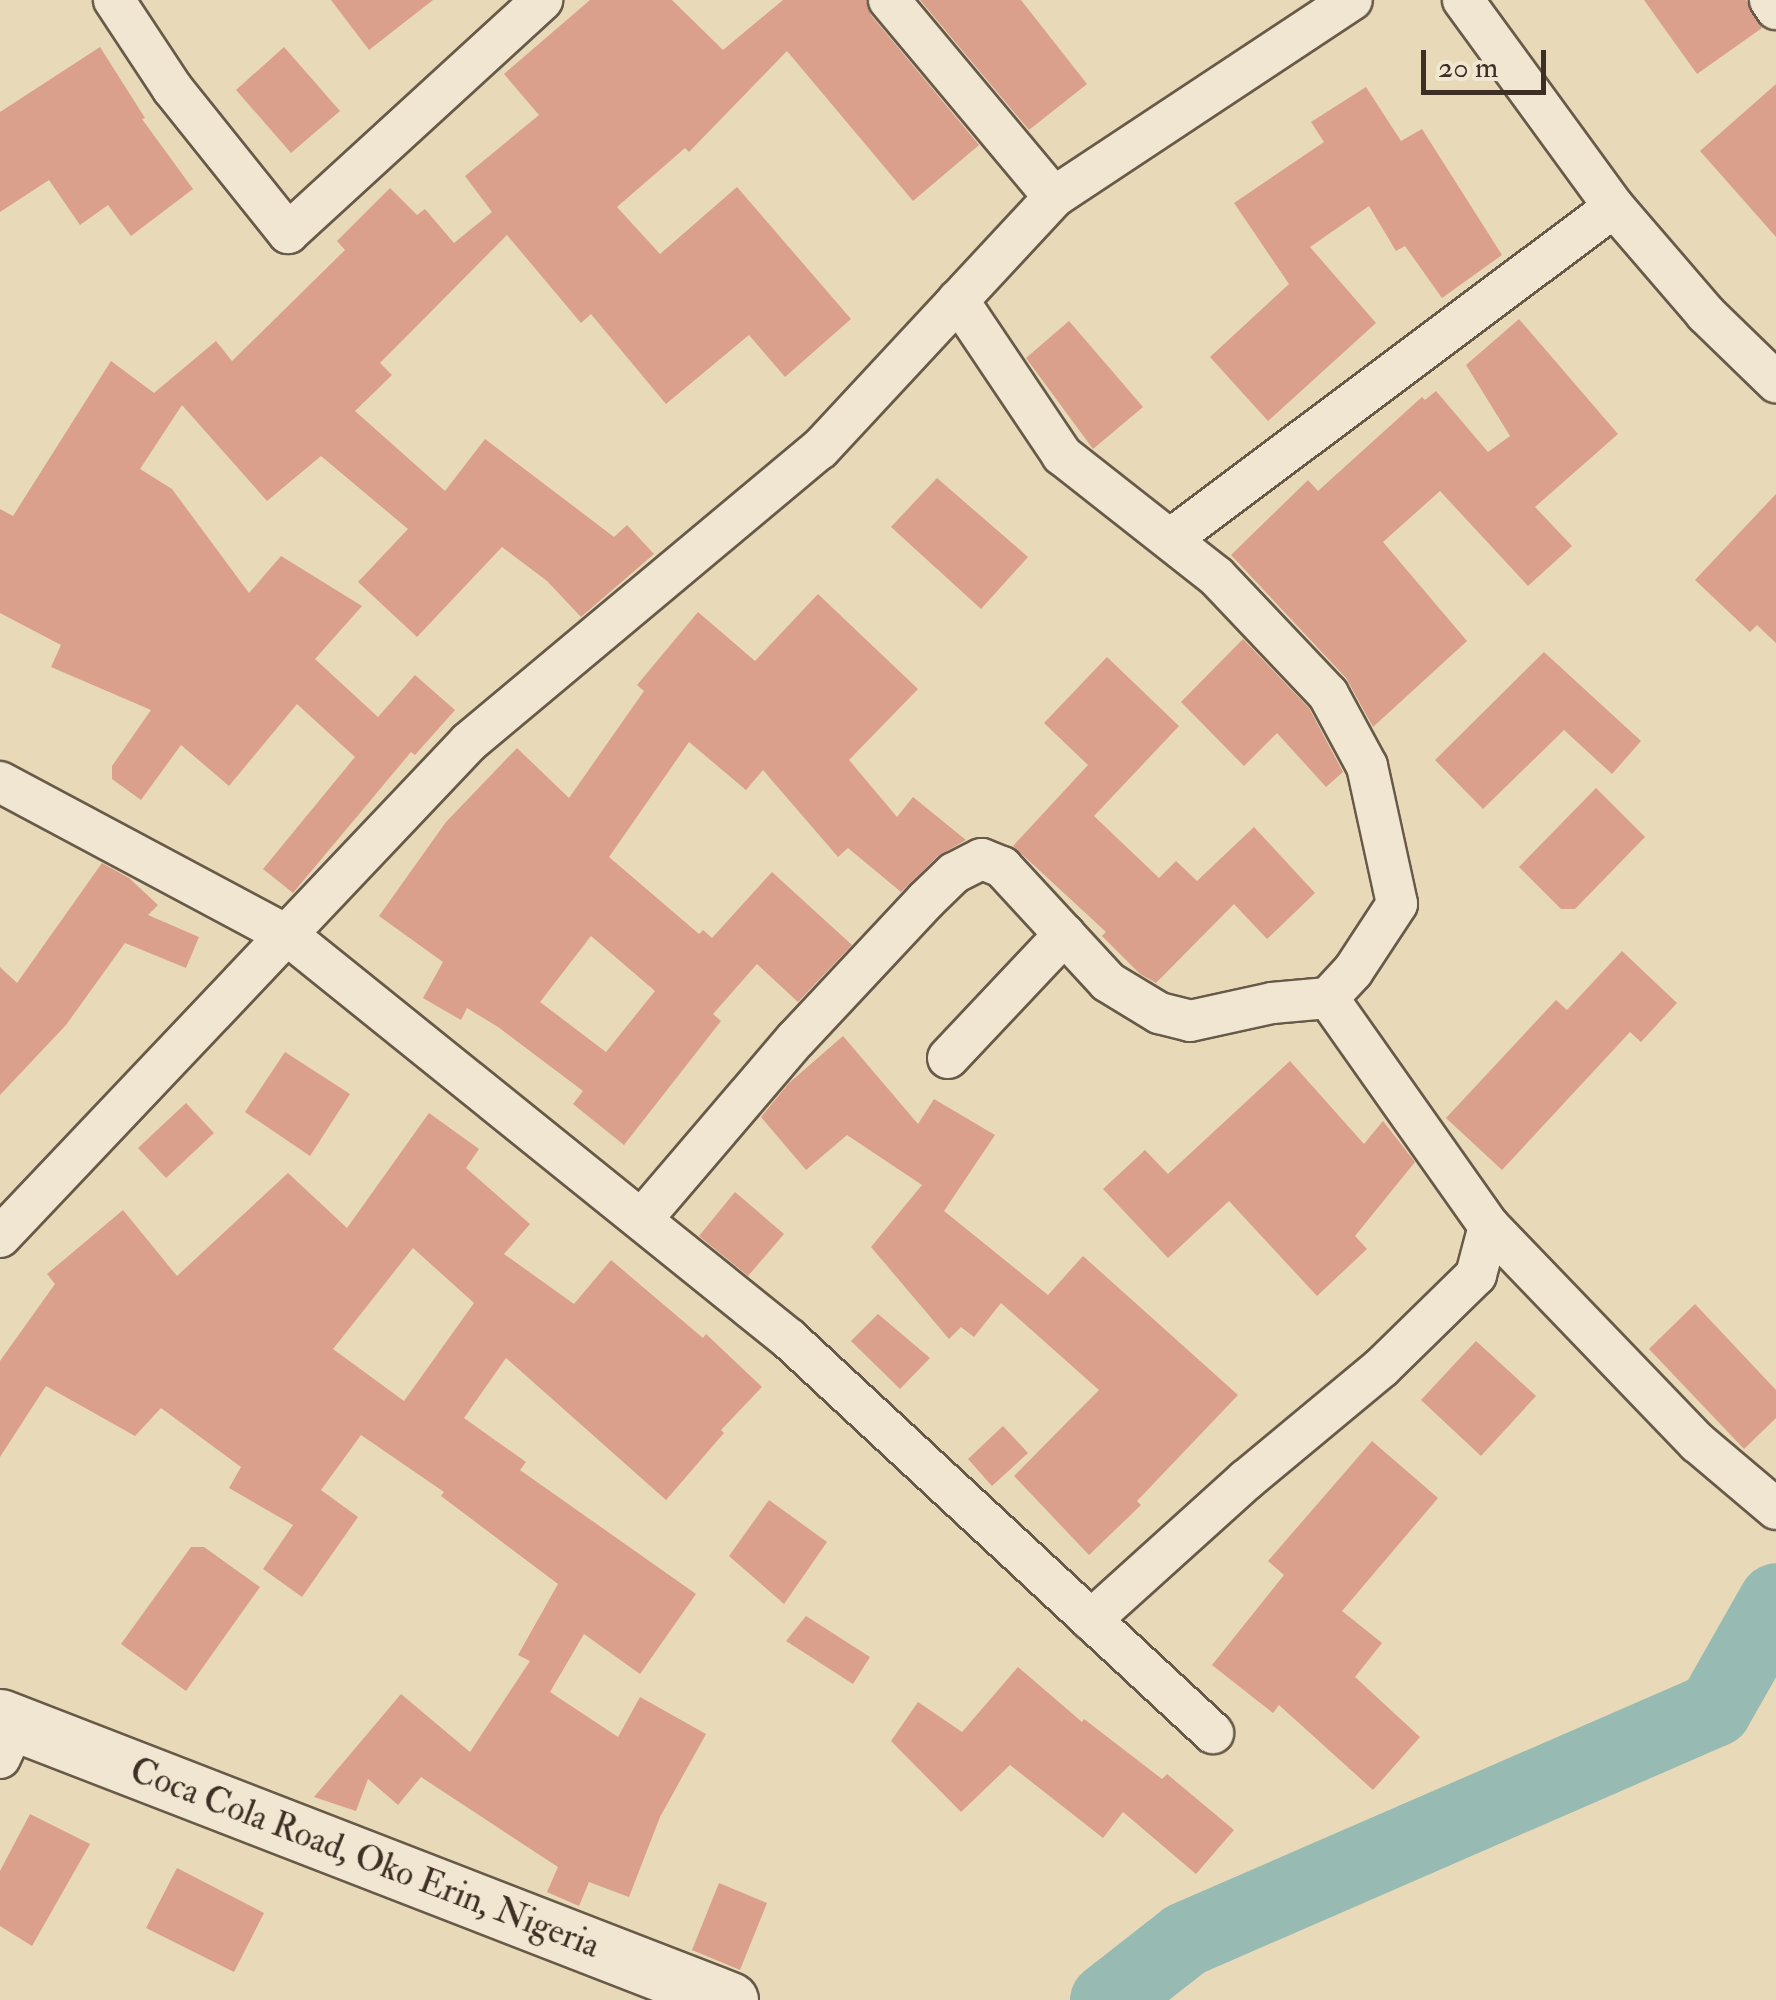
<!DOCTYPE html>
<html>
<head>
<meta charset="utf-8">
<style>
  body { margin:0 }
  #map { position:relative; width:1776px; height:2000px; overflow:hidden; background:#e8d9b8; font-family:"IM FELL Double Pica",serif }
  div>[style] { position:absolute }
  .river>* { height:75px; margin:-37.5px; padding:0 37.5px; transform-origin:37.5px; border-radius:37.5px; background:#97bab2 }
  .building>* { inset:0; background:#daa08c }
  .roads { filter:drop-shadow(2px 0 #685a48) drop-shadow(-2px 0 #685a48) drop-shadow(0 2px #685a48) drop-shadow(0 -2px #685a48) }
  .street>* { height:40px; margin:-20px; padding:0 20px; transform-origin:20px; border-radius:20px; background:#f0e6d1 }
  .secondary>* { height:55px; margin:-27.5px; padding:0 27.5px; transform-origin:27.5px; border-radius:27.5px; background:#f0e6d1 }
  span { translate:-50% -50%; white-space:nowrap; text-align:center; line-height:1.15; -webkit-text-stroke:8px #f0e6d1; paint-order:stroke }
  .street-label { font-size:35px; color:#3d2f23 }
  .scale { position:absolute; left:1421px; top:50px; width:125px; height:45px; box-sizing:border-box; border:5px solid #3d2f23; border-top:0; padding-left:12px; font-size:30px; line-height:35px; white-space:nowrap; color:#3d2f23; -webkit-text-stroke:8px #f0e6d1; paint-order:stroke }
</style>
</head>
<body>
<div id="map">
  <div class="river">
    <div style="left:1107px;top:2000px;width:99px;rotate:-38deg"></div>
    <div style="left:1185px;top:1939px;width:577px;rotate:-23.5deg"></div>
    <div style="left:1714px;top:1709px;width:125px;rotate:-60.4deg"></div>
  </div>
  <div class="building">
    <div style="clip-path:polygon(331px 0,433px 0,369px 50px)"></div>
    <div style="clip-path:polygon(590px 0,672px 0,723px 50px,783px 0,866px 0,871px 15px,979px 145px,913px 201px,787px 51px,689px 152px,685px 148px,617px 207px,660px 254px,737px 187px,851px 319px,785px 377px,749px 335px,666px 404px,591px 314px,581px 323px,507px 235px,380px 363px,392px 375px,355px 411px,445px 491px,485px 439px,614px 537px,627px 525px,654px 554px,581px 617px,547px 581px,502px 547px,417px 637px,358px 582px,408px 529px,321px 456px,267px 501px,182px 405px,140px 469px,172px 489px,249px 593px,281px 556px,362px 606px,315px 659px,378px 717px,415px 675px,455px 710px,415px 755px,411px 752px,293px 893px,263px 869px,355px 757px,297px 704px,229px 786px,181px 745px,141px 800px,112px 779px,112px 766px,151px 710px,51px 667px,61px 645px,0 613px,0 509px,13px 516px,111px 361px,154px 393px,216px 341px,232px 361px,345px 250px,337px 241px,390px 188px,417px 215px,425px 209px,454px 243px,492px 212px,465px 176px,539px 115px,504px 74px)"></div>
    <div style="clip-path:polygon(920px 0,1021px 0,1087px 84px,1029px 130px)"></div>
    <div style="clip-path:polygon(1644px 0,1746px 0,1762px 28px,1697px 74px)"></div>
    <div style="clip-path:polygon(100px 47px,145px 118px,142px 119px,193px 189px,131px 236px,108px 205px,80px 225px,49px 180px,0 212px,0 112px)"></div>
    <div style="clip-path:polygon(284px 47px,340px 111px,291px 153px,236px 90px)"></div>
    <div style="clip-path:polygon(1776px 84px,1776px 237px,1700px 151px)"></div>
    <div style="clip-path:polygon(1366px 87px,1401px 141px,1422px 129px,1502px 255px,1442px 298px,1405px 246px,1396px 251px,1369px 206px,1310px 247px,1376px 323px,1268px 421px,1210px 357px,1289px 284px,1234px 203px,1324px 142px,1311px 122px)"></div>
    <div style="clip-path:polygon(1519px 319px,1618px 434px,1535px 507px,1572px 546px,1528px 586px,1440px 491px,1383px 542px,1467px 641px,1373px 727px,1346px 678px,1231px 555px,1308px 480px,1318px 491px,1422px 397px,1425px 400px,1436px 391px,1488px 452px,1510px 436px,1466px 365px)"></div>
    <div style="clip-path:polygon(1069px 321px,1143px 407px,1093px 449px,1026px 358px)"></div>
    <div style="clip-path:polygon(937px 478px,1028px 557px,981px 609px,891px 527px)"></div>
    <div style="clip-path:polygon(1776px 494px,1776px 643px,1757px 625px,1750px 632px,1695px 580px)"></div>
    <div style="clip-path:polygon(evenodd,818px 594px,918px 689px,849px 760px,897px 817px,913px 797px,966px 840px,938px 856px,901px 892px,848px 848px,838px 857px,763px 770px,746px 790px,689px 742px,609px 857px,699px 934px,703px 930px,712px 938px,772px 872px,852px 945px,798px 1002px,757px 964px,713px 1014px,721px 1021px,624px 1145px,573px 1104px,583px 1091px,498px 1027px,467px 1008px,461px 1020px,423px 998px,443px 962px,379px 916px,446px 822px,517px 748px,569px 798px,644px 691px,637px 685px,698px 612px,755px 661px,818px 594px,591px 936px,655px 991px,606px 1052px,540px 1002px,591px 936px)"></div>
    <div style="clip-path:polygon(1243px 639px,1309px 708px,1343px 772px,1326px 787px,1277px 733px,1244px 766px,1181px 702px)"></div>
    <div style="clip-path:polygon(1544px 652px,1641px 741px,1612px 774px,1564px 730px,1483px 809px,1435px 760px)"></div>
    <div style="clip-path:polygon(1107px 657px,1179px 726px,1094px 816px,1159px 878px,1176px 861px,1197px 881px,1254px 827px,1315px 893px,1267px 939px,1234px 904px,1156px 983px,1140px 974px,1102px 936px,1106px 932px,1013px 846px,1088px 765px,1044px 723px)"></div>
    <div style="clip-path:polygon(1596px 788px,1645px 837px,1575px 909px,1561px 909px,1519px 867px)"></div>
    <div style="clip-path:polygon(102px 863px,129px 878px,158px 905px,148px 915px,199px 937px,186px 968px,125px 943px,66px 1025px,0 1095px,0 967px,17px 983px)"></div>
    <div style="clip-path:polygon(1622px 951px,1677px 1003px,1641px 1042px,1630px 1032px,1502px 1170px,1446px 1118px,1556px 1000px,1567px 1010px)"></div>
    <div style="clip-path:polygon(843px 1036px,918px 1124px,934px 1099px,995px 1135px,944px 1211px,1048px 1295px,1083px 1256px,1238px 1395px,1137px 1501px,1141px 1505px,1089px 1555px,1014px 1476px,1099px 1390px,1001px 1303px,974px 1337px,961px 1327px,949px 1339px,871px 1247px,922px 1185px,847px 1135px,806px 1170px,761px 1117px,789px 1083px)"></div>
    <div style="clip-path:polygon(285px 1052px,350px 1094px,310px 1156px,245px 1112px)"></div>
    <div style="clip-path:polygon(1290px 1061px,1364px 1144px,1383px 1121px,1415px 1162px,1355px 1236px,1367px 1249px,1317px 1296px,1229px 1201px,1168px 1258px,1103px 1189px,1145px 1150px,1168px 1174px)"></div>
    <div style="clip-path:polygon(186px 1103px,214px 1133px,166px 1178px,138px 1148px)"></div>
    <div style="clip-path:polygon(evenodd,429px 1113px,479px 1149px,466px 1168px,530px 1224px,504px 1254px,574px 1304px,611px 1260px,703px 1338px,706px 1334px,762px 1387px,721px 1430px,724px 1433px,666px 1500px,506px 1358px,464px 1418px,526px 1462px,520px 1470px,696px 1594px,640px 1674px,584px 1634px,550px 1692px,618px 1737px,640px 1697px,706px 1734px,660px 1817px,629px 1897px,589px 1882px,579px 1906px,547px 1892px,558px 1867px,421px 1777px,398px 1805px,368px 1779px,356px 1811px,314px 1797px,401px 1694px,470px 1752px,530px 1661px,518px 1655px,558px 1584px,441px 1496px,444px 1492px,361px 1435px,321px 1490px,358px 1517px,302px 1597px,263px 1569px,293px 1525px,229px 1488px,241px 1467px,161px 1408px,135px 1436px,46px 1386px,0 1457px,0 1361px,55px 1284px,47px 1274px,123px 1210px,177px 1276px,288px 1173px,347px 1228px,429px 1113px,413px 1248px,474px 1303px,404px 1401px,333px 1349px,413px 1248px)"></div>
    <div style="clip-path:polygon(735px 1192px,784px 1234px,748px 1276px,699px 1236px)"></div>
    <div style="clip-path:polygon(1695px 1304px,1776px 1390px,1776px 1418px,1744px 1449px,1649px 1349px)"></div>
    <div style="clip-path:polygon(878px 1314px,930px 1358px,900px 1389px,851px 1341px)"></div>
    <div style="clip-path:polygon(1476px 1341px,1536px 1396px,1481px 1456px,1421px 1400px)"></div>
    <div style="clip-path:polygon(1003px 1426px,1028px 1453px,992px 1486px,968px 1459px)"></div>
    <div style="clip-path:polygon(1372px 1441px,1438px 1498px,1342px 1611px,1382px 1643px,1355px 1677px,1420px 1737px,1373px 1790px,1279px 1705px,1273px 1713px,1212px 1665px,1284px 1575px,1268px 1561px)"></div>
    <div style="clip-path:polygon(769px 1500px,827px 1542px,784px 1604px,729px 1556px)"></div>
    <div style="clip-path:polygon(191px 1547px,204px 1547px,260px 1587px,186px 1691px,121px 1644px)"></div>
    <div style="clip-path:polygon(806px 1616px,870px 1657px,853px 1684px,786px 1641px)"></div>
    <div style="clip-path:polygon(1018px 1667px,1082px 1722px,1084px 1719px,1162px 1779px,1167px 1774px,1234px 1830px,1196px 1874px,1123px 1812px,1103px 1838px,1010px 1765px,961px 1812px,891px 1741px,918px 1702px,962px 1732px)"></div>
    <div style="clip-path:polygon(30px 1814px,90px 1844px,32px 1946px,0 1926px,0 1871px)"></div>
    <div style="clip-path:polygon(177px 1868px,264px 1913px,234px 1972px,146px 1928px)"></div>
    <div style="clip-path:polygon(719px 1883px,767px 1903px,740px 1970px,692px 1950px)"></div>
  </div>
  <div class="roads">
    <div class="street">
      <div style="left:114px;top:0;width:105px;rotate:56.6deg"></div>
      <div style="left:172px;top:88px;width:186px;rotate:51.3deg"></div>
      <div style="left:288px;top:233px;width:345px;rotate:-42.5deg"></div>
      <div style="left:889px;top:0;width:257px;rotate:50.1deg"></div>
      <div style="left:1463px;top:0;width:256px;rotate:53.9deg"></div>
      <div style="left:1614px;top:207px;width:141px;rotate:49.3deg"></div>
      <div style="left:1706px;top:314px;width:98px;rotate:44.2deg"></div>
      <div style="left:1770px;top:0;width:11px;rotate:56deg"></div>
      <div style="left:958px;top:300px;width:187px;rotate:56.1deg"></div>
      <div style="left:1062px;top:455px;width:196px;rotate:38.2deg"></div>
      <div style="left:1216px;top:576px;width:163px;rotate:46.5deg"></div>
      <div style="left:1328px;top:694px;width:82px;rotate:61.6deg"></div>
      <div style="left:1367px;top:766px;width:141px;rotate:77.7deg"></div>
      <div style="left:1397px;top:904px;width:80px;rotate:123.3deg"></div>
      <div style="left:1353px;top:971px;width:37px;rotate:133deg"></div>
      <div style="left:1328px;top:998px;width:279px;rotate:54.8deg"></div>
      <div style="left:1489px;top:1226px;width:51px;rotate:104.9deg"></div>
      <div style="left:1476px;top:1275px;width:133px;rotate:135.6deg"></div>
      <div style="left:1381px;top:1368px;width:175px;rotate:140.3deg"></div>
      <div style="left:1246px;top:1480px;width:209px;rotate:137.9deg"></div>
      <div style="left:1172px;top:538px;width:552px;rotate:-36.83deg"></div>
      <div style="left:0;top:782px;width:329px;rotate:28.1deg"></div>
      <div style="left:290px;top:937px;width:641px;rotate:38.86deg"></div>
      <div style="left:789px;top:1339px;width:579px;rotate:42.9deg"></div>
      <div style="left:948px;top:1058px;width:170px;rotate:-46.7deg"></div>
      <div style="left:642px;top:1219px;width:237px;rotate:-49.5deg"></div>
      <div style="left:796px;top:1039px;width:190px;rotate:-46.9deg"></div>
      <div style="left:926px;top:900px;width:39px;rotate:-44deg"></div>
      <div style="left:954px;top:873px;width:31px;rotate:-27deg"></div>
      <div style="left:982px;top:859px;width:22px;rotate:22deg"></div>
      <div style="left:1002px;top:867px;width:156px;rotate:47.3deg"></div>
      <div style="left:1108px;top:982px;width:60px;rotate:31.3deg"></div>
      <div style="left:1159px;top:1013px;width:32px;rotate:14deg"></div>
      <div style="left:1190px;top:1021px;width:84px;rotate:-12.4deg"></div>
      <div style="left:1272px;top:1003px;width:56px;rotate:-5.1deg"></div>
      <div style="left:1489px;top:1226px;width:301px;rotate:46.1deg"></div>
      <div style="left:1698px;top:1443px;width:102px;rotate:40.2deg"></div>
      <div style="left:0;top:1237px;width:682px;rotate:-46.54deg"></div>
      <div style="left:469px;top:742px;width:457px;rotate:-39.9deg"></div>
      <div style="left:820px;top:449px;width:344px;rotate:-47.1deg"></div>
      <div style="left:1054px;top:197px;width:357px;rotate:-33.5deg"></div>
      <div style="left:0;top:1758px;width:38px;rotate:-65deg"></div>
    </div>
    <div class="secondary">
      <div style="left:0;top:1717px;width:783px;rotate:21.19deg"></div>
    </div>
  </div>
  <div class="street-label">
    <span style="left:365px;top:1858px;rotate:21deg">Coca Cola Road, Oko Erin, Nigeria</span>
  </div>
  <div class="scale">20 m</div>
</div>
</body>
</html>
